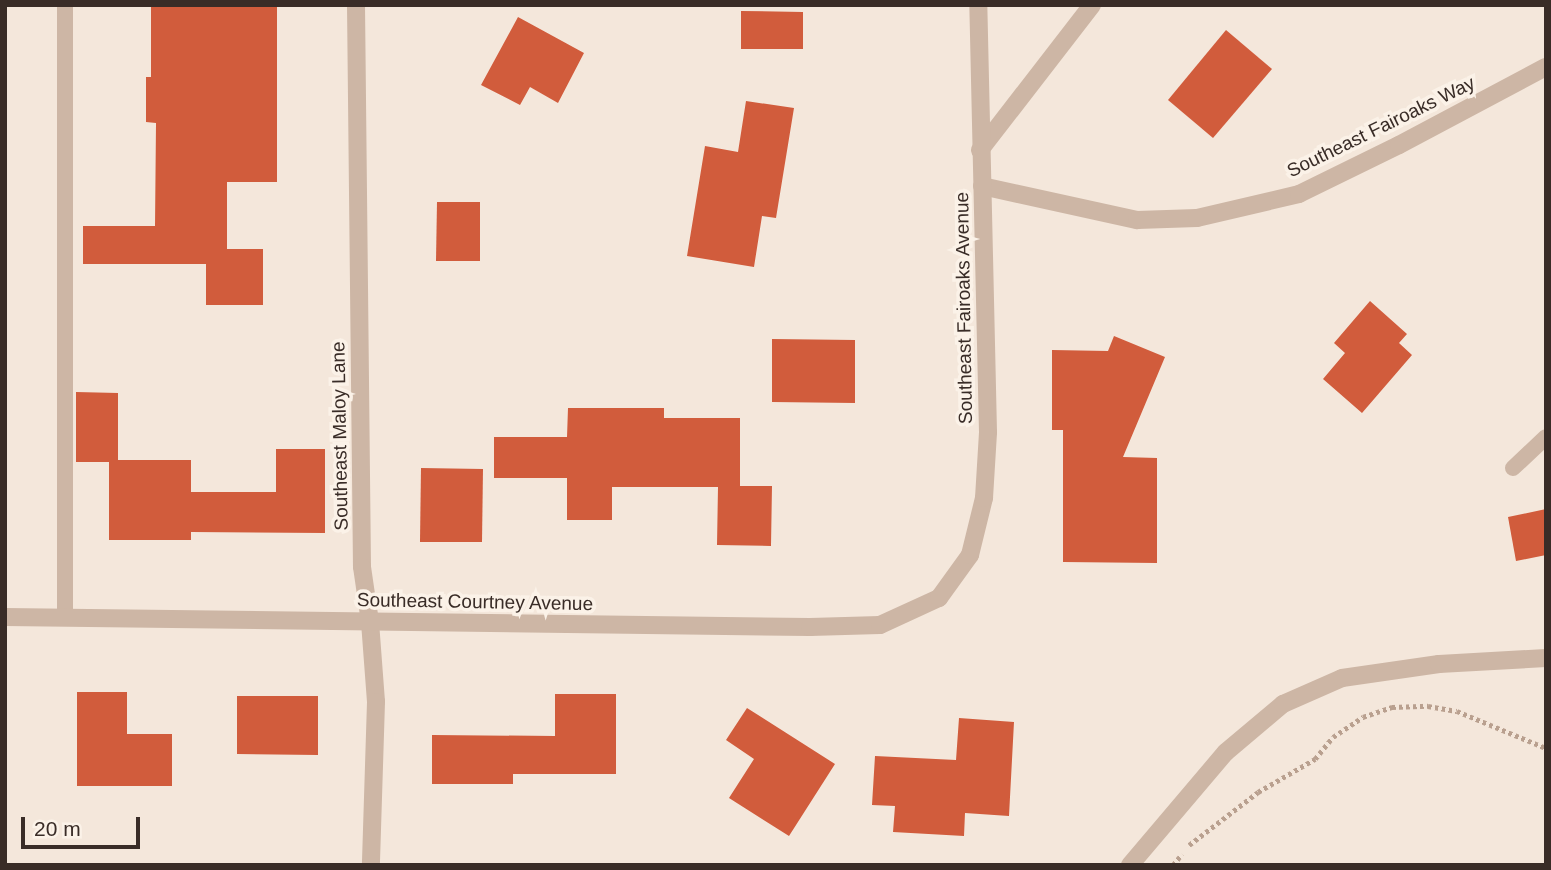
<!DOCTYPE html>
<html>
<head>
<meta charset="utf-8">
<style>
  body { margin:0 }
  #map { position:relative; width:1551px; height:870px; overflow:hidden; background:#f4e7db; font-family:Arial,sans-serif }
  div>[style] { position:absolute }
  .building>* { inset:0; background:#d15c3c }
  .path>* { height:4.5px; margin-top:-2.25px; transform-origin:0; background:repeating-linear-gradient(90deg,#b9a08f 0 3.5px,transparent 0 7px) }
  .service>* { height:16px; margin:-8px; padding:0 8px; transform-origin:8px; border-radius:8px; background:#cdb6a5 }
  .minor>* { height:18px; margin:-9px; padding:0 9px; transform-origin:9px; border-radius:9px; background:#cdb6a5 }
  span { translate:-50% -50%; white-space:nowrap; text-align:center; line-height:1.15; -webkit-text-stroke:7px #fbf2e8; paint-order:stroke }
  .street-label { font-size:19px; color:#392c27 }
  .frame { position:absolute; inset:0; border:7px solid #392c27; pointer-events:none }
  .scale { position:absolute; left:21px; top:817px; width:119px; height:32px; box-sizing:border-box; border:4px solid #392c27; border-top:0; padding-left:9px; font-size:21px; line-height:24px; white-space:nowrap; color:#392c27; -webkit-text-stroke:5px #fbf2e8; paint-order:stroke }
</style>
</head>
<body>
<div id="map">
  <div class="building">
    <div style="clip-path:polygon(151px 5px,277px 5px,277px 182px,227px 182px,227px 249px,263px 249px,263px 305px,206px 305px,206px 264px,83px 264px,83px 226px,155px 226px,156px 123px,146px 122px,146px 77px,151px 77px)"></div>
    <div style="clip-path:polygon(741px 11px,803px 12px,803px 49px,741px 49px)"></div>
    <div style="clip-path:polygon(518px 17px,584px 53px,558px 103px,530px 87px,520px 105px,481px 85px)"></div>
    <div style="clip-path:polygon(1226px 30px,1272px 69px,1213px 138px,1168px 100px)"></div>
    <div style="clip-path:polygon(746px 101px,794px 108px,776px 218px,762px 216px,754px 267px,687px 256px,705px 146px,738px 152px)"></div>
    <div style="clip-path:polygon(437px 202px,480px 202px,480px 261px,436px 261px)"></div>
    <div style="clip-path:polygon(1370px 301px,1407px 334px,1399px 343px,1412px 355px,1362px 413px,1323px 379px,1345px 353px,1334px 343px)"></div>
    <div style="clip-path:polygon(1114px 336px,1165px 357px,1123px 457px,1157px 458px,1157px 563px,1063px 562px,1063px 430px,1052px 430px,1052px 350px,1108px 351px)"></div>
    <div style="clip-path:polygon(772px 339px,855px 340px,855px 403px,772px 402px)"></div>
    <div style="clip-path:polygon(76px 392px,118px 393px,118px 460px,191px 460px,191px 492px,276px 492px,276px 449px,325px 449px,325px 533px,191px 532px,191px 540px,109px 540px,109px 462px,76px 462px)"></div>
    <div style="clip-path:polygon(568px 408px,664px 408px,664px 418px,740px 418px,740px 486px,772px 486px,771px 546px,717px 545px,718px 487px,612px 487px,612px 520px,567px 520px,567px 478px,494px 478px,494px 437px,567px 437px)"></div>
    <div style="clip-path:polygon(421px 468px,483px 469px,482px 542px,420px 542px)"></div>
    <div style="clip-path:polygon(1546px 509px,1546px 555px,1516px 561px,1508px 517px)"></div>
    <div style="clip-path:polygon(77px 692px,127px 692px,127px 734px,172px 734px,172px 786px,77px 786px)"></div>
    <div style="clip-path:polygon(555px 694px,616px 694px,616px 774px,513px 774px,513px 784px,432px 784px,432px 735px,555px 736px)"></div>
    <div style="clip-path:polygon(237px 696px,318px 696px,318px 755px,237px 754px)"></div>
    <div style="clip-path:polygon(747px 708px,835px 764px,789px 836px,729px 798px,754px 759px,726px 740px)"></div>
    <div style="clip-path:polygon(959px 718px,1014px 722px,1009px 816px,965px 813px,964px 836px,893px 832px,895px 806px,872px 805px,875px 756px,956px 760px)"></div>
  </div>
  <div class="path">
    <div style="left:1189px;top:845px;width:87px;rotate:-37.5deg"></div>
    <div style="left:1258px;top:792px;width:66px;rotate:-30.1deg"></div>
    <div style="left:1315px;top:759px;width:28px;rotate:-51deg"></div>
    <div style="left:1333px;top:737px;width:36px;rotate:-34deg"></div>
    <div style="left:1363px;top:717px;width:31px;rotate:-19deg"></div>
    <div style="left:1392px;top:707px;width:36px;rotate:-2deg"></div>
    <div style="left:1428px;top:706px;width:29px;rotate:10deg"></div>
    <div style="left:1457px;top:711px;width:96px;rotate:22.6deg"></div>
    <div style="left:1173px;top:865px;width:14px;rotate:-51deg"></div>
  </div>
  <div class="service">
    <div style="left:65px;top:5px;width:612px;rotate:90deg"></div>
    <div style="left:1513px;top:468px;width:45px;rotate:-43.2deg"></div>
  </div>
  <div class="minor">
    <div style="left:356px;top:5px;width:562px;rotate:89.39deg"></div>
    <div style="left:362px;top:567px;width:56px;rotate:81.7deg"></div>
    <div style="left:370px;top:622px;width:80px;rotate:85.7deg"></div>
    <div style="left:376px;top:702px;width:163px;rotate:91.8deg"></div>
    <div style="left:980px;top:150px;width:183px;rotate:-52.3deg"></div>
    <div style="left:982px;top:186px;width:159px;rotate:12.4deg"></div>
    <div style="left:1137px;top:220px;width:60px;rotate:-1.9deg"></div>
    <div style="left:1197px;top:218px;width:105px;rotate:-13.2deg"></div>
    <div style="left:1299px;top:194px;width:111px;rotate:-26.1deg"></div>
    <div style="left:1399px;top:145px;width:166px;rotate:-28deg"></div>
    <div style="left:5px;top:617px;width:805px;rotate:0.71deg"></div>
    <div style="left:810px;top:627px;width:70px;rotate:-1.6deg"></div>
    <div style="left:880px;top:625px;width:65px;rotate:-24.6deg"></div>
    <div style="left:939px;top:598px;width:53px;rotate:-54.2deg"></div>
    <div style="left:970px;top:555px;width:59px;rotate:-76.2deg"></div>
    <div style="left:984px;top:498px;width:66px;rotate:-86.5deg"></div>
    <div style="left:988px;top:432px;width:427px;rotate:-91.3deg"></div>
    <div style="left:1130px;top:865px;width:148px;rotate:-49.7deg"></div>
    <div style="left:1226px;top:752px;width:75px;rotate:-40.1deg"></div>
    <div style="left:1283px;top:704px;width:64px;rotate:-23.8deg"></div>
    <div style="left:1342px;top:678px;width:98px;rotate:-8.2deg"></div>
    <div style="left:1439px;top:664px;width:107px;rotate:-3.2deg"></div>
  </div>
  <div class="street-label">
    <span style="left:1381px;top:127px;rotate:-26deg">Southeast Fairoaks Way</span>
    <span style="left:964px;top:308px;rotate:-91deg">Southeast Fairoaks Avenue</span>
    <span style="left:340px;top:436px;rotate:-91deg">Southeast Maloy Lane</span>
    <span style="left:475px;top:602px;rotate:1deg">Southeast Courtney Avenue</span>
  </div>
  <div class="frame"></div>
  <div class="scale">20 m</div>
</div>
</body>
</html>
